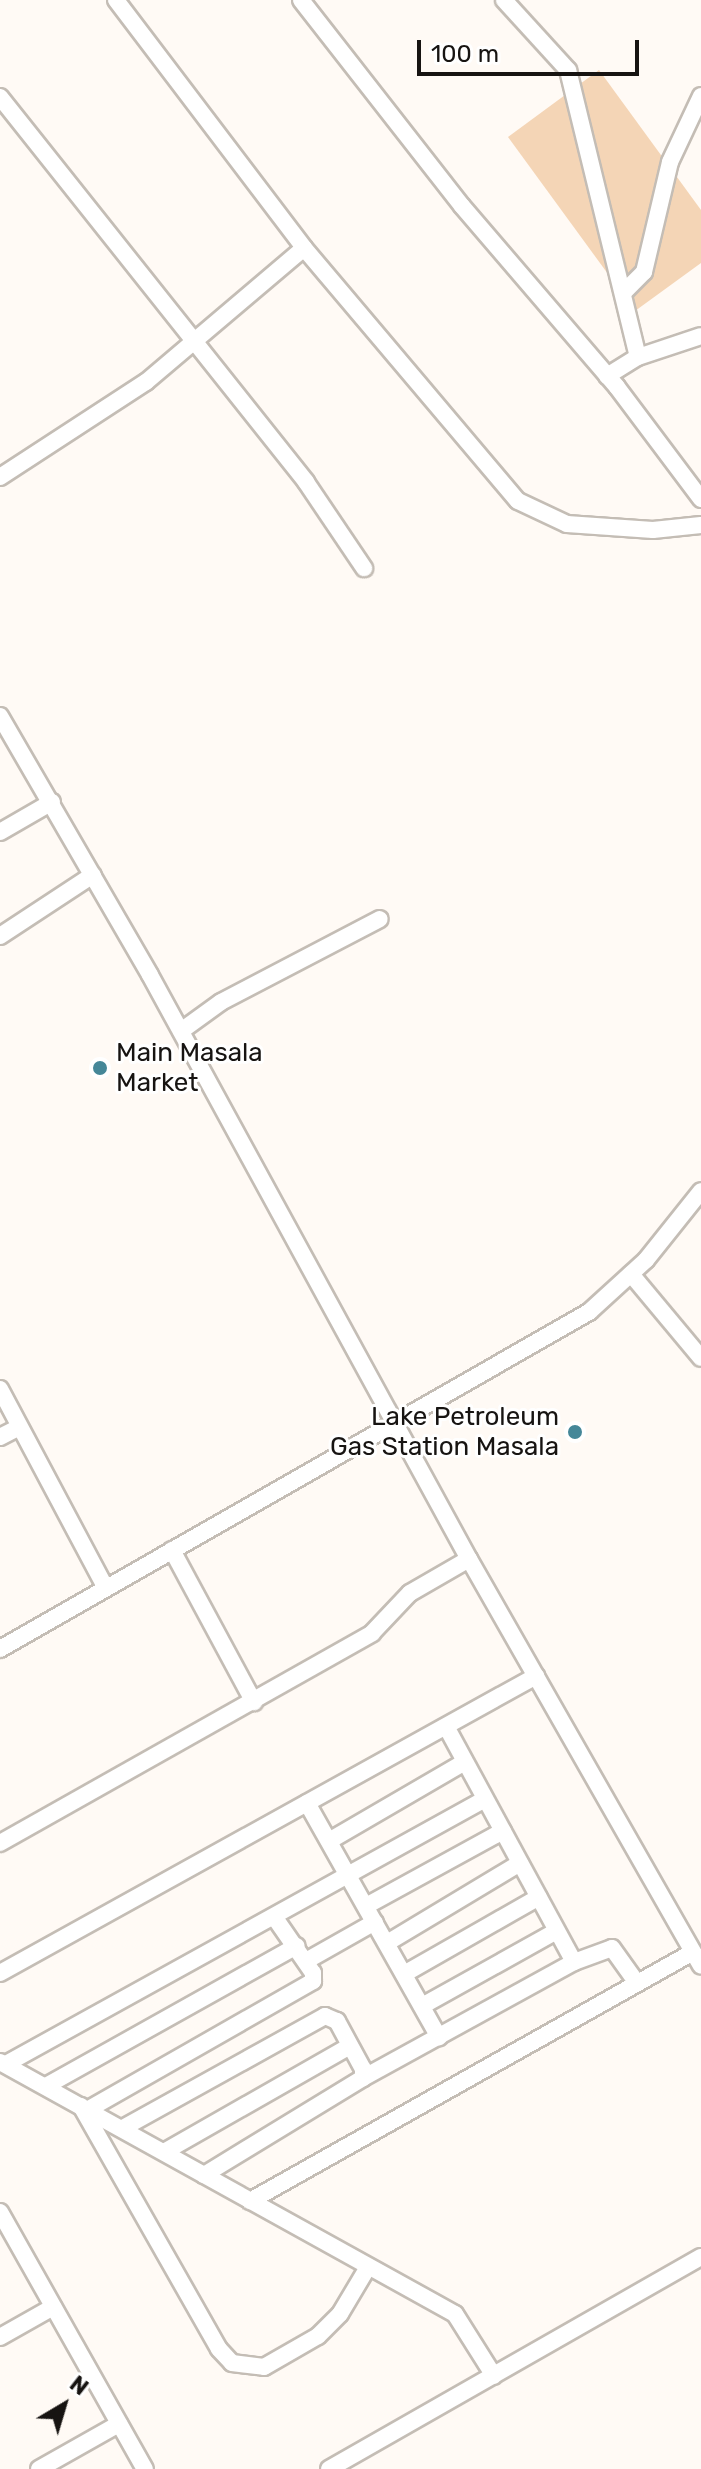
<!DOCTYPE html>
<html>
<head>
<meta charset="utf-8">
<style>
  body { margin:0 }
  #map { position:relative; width:701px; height:2469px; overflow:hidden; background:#fffaf5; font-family:Rubik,sans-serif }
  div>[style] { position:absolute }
  .green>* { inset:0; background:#f4d5b6 }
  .roads { filter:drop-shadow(2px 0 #c4bdb5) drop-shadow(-2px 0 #c4bdb5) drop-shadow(0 2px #c4bdb5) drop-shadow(0 -2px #c4bdb5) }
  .minor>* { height:16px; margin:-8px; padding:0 8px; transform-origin:8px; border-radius:8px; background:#fff }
  .dots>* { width:22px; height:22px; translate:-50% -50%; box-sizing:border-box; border:4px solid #fff; border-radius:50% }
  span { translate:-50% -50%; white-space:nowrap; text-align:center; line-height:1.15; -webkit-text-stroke:6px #fff; paint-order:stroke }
  .poi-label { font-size:26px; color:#171412 }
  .left { translate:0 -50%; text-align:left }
  .right { translate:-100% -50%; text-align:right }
  .north { position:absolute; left:24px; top:2365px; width:80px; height:80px; -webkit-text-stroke:6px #fff; paint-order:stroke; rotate:38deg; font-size:22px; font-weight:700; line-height:32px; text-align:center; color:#171412 }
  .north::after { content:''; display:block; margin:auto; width:28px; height:36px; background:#171412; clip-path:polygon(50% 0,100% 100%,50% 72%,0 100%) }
  .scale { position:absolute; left:417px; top:40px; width:222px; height:36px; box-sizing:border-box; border:4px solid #171412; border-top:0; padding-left:10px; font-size:24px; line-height:28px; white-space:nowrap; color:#171412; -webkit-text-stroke:6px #fff; paint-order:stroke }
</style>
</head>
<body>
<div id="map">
  <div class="green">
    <div style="clip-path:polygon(599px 70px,701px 210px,701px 263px,635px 311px,508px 137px)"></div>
  </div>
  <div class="roads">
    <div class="minor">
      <div style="left:116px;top:0;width:311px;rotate:52.8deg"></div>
      <div style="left:304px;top:248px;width:331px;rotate:49.8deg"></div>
      <div style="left:518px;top:501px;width:54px;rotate:25.1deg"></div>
      <div style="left:567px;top:524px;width:86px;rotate:4deg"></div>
      <div style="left:653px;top:530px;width:48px;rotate:-5.9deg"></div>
      <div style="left:301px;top:0;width:261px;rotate:52deg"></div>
      <div style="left:462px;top:206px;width:238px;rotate:49.4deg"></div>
      <div style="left:617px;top:387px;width:140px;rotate:53.1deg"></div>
      <div style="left:504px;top:0;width:95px;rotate:47.6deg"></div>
      <div style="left:568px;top:70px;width:295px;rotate:76.3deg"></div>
      <div style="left:0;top:97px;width:492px;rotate:51.5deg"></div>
      <div style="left:306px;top:482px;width:104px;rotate:56deg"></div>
      <div style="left:625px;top:291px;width:27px;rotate:-45deg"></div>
      <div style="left:644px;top:272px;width:113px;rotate:-76.7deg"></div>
      <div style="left:670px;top:162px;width:73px;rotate:-64.8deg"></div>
      <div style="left:607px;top:376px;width:36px;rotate:-32deg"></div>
      <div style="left:638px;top:357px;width:66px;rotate:-18.4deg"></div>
      <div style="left:0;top:477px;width:174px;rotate:-33.1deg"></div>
      <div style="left:146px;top:382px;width:207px;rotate:-40.3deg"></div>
      <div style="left:0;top:716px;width:299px;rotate:59.9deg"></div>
      <div style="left:150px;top:975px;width:665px;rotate:61.36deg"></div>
      <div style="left:469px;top:1559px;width:468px;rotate:60.3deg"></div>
      <div style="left:0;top:832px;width:60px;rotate:-30deg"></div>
      <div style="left:0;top:936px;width:111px;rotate:-33.3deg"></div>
      <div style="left:181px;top:1031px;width:49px;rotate:-35.9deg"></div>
      <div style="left:221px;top:1002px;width:179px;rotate:-27.6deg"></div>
      <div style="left:631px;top:1274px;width:109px;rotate:50.2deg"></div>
      <div style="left:0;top:1389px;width:225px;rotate:62deg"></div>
      <div style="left:0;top:1437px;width:20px;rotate:-27deg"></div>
      <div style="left:172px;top:1550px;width:173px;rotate:61.7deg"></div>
      <div style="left:0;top:1649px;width:679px;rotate:-29.78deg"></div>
      <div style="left:589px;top:1312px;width:77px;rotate:-42.4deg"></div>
      <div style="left:646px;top:1260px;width:88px;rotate:-51.4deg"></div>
      <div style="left:307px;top:1803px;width:269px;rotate:60.6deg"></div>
      <div style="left:329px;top:1841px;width:157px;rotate:-30.2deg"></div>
      <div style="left:0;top:1843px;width:427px;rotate:-29.4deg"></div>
      <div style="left:372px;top:1633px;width:55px;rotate:-46.5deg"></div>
      <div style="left:410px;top:1593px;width:68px;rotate:-30deg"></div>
      <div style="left:366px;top:1906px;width:156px;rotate:-28.7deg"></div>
      <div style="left:387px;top:1943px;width:155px;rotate:-31deg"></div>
      <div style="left:306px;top:1961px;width:79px;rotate:-29.5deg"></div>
      <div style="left:574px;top:1962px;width:40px;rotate:-20.2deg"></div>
      <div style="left:612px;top:1948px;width:43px;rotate:54.5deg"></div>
      <div style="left:0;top:1973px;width:613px;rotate:-28.99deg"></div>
      <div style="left:404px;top:1974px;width:155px;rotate:-29.7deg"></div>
      <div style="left:422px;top:2006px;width:154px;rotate:-29.1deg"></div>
      <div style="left:0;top:2062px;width:520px;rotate:28.98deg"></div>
      <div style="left:455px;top:2314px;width:73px;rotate:57.8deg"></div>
      <div style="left:6px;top:2064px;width:547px;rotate:-28.95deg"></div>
      <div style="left:46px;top:2086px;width:287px;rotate:-29.2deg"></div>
      <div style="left:81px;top:2106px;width:279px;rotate:60.4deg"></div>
      <div style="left:219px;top:2349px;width:19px;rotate:47deg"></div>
      <div style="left:232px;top:2363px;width:32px;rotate:7deg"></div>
      <div style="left:264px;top:2367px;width:62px;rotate:-29.9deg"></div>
      <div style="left:318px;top:2336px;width:31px;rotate:-45deg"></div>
      <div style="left:340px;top:2314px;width:55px;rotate:-59.2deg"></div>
      <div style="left:89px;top:2109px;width:258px;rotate:-29.7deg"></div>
      <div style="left:313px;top:1981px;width:8px;rotate:-90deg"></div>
      <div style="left:313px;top:1973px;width:67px;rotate:-124.6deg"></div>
      <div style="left:123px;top:2128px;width:231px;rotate:-29deg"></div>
      <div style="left:325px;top:2016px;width:13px;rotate:23deg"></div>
      <div style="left:337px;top:2021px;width:55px;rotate:61.6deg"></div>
      <div style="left:363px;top:2069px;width:9px;rotate:90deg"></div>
      <div style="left:164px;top:2152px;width:214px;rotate:-29.7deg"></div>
      <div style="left:204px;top:2175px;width:186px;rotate:-31.4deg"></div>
      <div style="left:363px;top:2078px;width:241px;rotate:-28.8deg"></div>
      <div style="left:574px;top:1962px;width:268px;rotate:-118.5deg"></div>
      <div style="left:250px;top:2201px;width:508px;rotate:-29.34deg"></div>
      <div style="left:0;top:2212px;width:295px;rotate:60.6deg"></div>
      <div style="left:0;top:2337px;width:61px;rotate:-29.5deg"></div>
      <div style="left:39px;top:2469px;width:92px;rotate:-29.4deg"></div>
      <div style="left:329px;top:2469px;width:428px;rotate:-29.7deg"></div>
    </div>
  </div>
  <div class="dots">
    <div style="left:100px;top:1068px;background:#458798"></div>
    <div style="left:575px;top:1432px;background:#458798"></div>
  </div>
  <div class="poi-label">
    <span class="left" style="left:116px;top:1068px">Main Masala<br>Market</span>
    <span class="right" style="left:559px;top:1432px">Lake Petroleum<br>Gas Station Masala</span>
  </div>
  <div class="north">N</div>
  <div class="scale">100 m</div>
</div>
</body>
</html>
